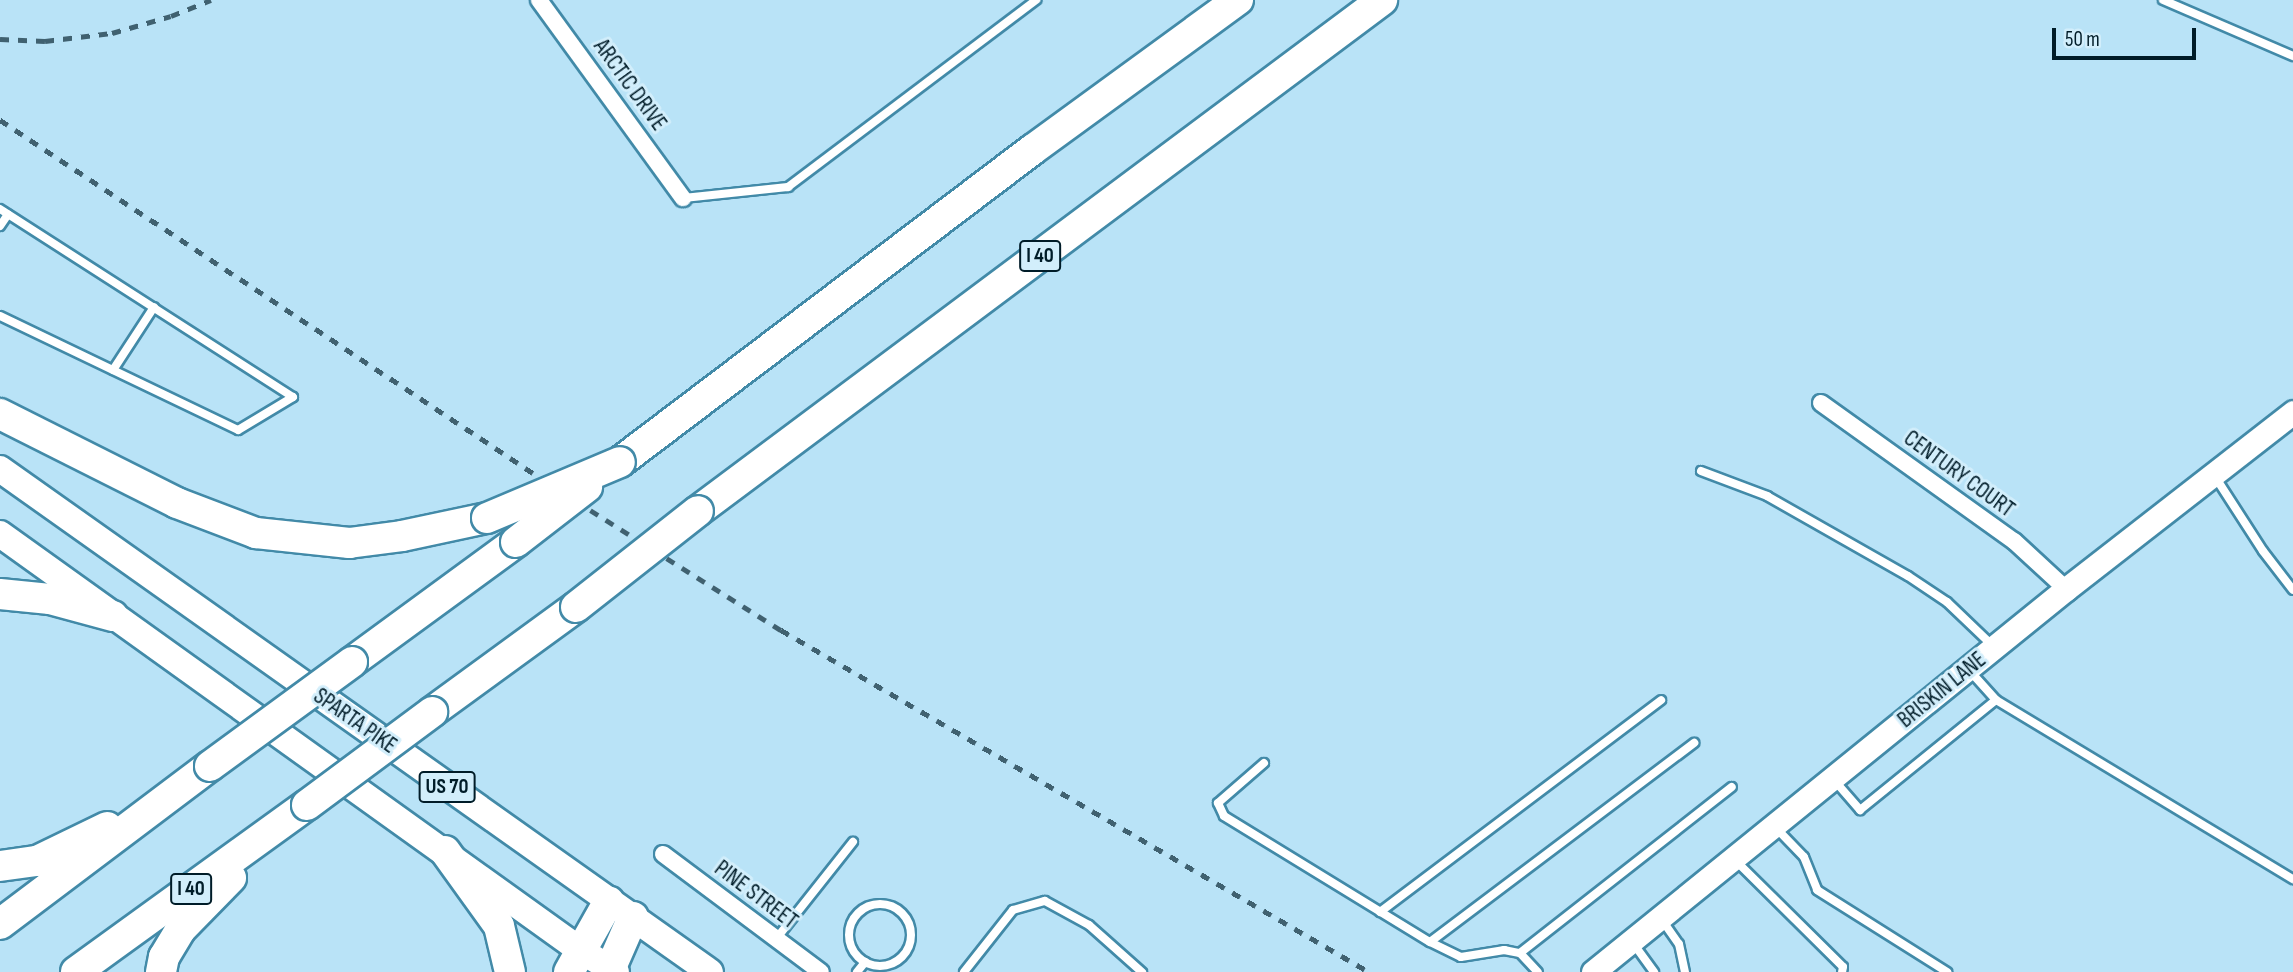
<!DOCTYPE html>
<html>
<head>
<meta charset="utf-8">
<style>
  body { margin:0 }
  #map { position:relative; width:2293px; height:972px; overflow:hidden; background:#b9e3f7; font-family:"Sofia Sans Condensed",sans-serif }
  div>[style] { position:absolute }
  .roads { filter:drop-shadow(2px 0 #428aa8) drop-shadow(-2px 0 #428aa8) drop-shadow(0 2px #428aa8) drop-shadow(0 -2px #428aa8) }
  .lane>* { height:8px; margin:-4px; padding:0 4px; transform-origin:4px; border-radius:4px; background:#fff }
  .lane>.ring { margin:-4px; padding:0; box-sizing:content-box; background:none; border:8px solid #fff; border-radius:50% }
  .street>* { height:16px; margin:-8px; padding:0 8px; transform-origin:8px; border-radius:8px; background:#fff }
  .secondary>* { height:23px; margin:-11.5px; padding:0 11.5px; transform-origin:11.5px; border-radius:11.5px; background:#fff }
  .primary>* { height:26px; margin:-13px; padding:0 13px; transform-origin:13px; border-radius:13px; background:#fff }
  .highway>* { height:30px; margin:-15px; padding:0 15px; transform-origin:15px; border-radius:15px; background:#fff }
  .rail>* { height:5px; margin-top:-2.5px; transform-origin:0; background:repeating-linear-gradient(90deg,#406170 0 9px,transparent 0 18px) }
  .bridges { filter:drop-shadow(2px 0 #428aa8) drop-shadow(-2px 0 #428aa8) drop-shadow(0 2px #428aa8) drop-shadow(0 -2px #428aa8) }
  .highway-bridge>* { height:30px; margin:-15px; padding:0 15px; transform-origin:15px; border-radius:15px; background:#fff }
  span { translate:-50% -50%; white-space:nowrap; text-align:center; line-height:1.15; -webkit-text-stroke:6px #d2eefb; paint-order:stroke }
  .shield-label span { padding:2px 5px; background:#d2eefb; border:2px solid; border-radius:5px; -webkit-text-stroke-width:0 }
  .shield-label { font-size:21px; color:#001c28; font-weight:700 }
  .street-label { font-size:23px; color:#001c28 }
  .scale { position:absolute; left:2052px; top:28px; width:144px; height:32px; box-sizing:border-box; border:4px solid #001c28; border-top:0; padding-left:9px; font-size:21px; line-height:24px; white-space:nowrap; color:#001c28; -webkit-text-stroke:5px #d2eefb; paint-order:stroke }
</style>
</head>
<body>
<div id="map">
  <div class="roads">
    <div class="lane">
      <div style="left:2163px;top:0;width:142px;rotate:23.3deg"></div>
      <div style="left:683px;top:198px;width:106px;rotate:-6deg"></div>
      <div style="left:788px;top:187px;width:311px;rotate:-37deg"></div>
      <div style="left:0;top:209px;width:348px;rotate:32.7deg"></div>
      <div style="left:293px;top:397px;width:64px;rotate:149deg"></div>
      <div style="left:238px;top:430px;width:264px;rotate:-154.4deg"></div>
      <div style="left:0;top:226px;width:14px;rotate:-56deg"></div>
      <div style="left:113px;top:370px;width:75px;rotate:-56.9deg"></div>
      <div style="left:1701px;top:471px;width:71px;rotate:20.7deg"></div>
      <div style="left:1767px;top:496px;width:162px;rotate:29.6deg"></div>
      <div style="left:1908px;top:576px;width:47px;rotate:33.7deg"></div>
      <div style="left:1947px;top:602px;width:62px;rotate:43.7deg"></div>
      <div style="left:2214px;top:475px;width:90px;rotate:57.2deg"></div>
      <div style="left:2263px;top:551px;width:49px;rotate:52.4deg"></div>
      <div style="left:1996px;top:700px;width:347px;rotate:31.1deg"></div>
      <div style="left:1264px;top:763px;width:61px;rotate:139deg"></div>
      <div style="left:1218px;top:803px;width:14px;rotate:65deg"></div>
      <div style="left:1224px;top:816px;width:241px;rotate:31.5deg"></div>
      <div style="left:1430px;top:942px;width:34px;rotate:26deg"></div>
      <div style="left:1461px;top:957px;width:44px;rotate:-9.2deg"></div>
      <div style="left:1504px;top:950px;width:16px;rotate:11deg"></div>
      <div style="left:1520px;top:953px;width:26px;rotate:47deg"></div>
      <div style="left:1834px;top:780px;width:40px;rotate:49deg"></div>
      <div style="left:1860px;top:810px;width:175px;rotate:-39deg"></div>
      <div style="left:1996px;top:700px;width:39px;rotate:-132deg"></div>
      <div style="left:1776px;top:828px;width:40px;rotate:46deg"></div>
      <div style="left:1804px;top:857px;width:35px;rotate:68deg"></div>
      <div style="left:1817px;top:890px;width:154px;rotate:32.2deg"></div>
      <div style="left:1734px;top:859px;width:153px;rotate:44.7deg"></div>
      <div style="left:1843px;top:967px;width:5px;rotate:101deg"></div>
      <div class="ring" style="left:849px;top:904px;width:54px;height:54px"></div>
      <div style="left:1380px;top:912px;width:352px;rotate:-37deg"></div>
      <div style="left:1662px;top:920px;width:29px;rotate:55deg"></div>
      <div style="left:1679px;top:944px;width:29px;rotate:78deg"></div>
      <div style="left:776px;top:939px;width:124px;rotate:-51.6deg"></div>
      <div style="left:1430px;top:942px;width:331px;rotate:-37deg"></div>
      <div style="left:1633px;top:943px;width:36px;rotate:54deg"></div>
      <div style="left:1520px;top:953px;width:269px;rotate:-38.1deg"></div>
      <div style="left:857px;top:972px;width:13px;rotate:-51deg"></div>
      <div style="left:964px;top:972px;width:79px;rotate:-51.7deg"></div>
      <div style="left:1013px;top:910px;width:33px;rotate:-16deg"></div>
      <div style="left:1045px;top:901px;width:50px;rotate:28.6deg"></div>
      <div style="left:1089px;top:925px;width:71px;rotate:41.6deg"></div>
    </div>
    <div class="street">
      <div style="left:539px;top:0;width:245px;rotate:54deg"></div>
      <div style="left:1821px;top:403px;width:237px;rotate:35.6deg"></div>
      <div style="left:2014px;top:541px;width:71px;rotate:42.7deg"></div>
      <div style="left:663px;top:854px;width:197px;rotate:36.8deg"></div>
    </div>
    <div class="secondary">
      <div style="left:1593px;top:972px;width:609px;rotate:-39deg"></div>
      <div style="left:2066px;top:589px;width:288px;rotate:-37.9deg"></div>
    </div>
    <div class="primary">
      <div style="left:0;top:469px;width:870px;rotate:35.32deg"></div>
      <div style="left:0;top:534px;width:714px;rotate:35.65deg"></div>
      <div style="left:580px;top:950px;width:42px;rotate:31.4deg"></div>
    </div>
    <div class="highway">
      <div style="left:0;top:414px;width:198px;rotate:26.7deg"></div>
      <div style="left:177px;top:503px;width:85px;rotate:20.8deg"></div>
      <div style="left:256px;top:533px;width:94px;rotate:6.1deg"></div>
      <div style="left:349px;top:543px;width:53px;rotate:-7.5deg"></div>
      <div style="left:402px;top:536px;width:87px;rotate:-12deg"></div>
      <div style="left:620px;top:462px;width:517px;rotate:-37.14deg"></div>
      <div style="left:1032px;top:150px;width:255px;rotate:-36.1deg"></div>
      <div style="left:698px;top:511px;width:854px;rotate:-36.76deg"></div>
      <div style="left:0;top:594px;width:50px;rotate:5.7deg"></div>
      <div style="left:50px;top:599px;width:65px;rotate:15.1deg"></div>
      <div style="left:352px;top:662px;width:203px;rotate:-36.2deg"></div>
      <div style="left:432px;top:712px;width:178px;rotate:-36.1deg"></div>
      <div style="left:445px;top:851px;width:92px;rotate:54.2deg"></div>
      <div style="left:499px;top:926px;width:47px;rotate:76.6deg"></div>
      <div style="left:0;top:866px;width:37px;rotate:-8deg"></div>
      <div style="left:37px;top:861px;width:78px;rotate:-25.9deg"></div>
      <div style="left:0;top:924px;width:263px;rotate:-37deg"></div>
      <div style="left:76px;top:972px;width:285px;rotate:-35.9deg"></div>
      <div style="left:161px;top:972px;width:15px;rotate:-79deg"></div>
      <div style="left:164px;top:957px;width:31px;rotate:-59deg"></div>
      <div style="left:180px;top:930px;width:73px;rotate:-45.6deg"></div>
      <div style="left:569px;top:972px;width:81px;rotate:-60.6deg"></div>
      <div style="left:609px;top:972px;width:60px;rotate:-66.4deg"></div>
    </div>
  </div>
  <div class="rail">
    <div style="left:0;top:39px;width:45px;rotate:2.5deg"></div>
    <div style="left:45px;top:41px;width:67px;rotate:-6.8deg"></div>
    <div style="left:112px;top:33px;width:61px;rotate:-16.1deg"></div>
    <div style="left:171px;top:16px;width:43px;rotate:-21.8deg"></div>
    <div style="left:0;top:120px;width:672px;rotate:33.52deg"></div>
    <div style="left:560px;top:491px;width:261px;rotate:32.2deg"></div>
    <div style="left:781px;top:630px;width:680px;rotate:30.18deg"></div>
  </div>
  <div class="bridges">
    <div class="highway-bridge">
      <div style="left:487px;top:518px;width:144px;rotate:-22.8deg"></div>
      <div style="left:516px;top:542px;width:90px;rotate:-37.8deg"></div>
      <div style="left:576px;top:607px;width:155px;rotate:-38.2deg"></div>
      <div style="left:210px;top:766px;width:176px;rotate:-36.2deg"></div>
      <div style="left:307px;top:805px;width:156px;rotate:-36.6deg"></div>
    </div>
  </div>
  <div class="shield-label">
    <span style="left:1040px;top:256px">I 40</span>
    <span style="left:447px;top:787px">US 70</span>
    <span style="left:191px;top:889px">I 40</span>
  </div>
  <div class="street-label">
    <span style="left:630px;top:85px;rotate:54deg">ARCTIC DRIVE</span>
    <span style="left:1959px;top:474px;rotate:36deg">CENTURY COURT</span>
    <span style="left:1942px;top:690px;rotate:-39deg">BRISKIN LANE</span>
    <span style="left:355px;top:721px;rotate:35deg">SPARTA PIKE</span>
    <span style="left:756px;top:895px;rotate:37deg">PINE STREET</span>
  </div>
  <div class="scale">50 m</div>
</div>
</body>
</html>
